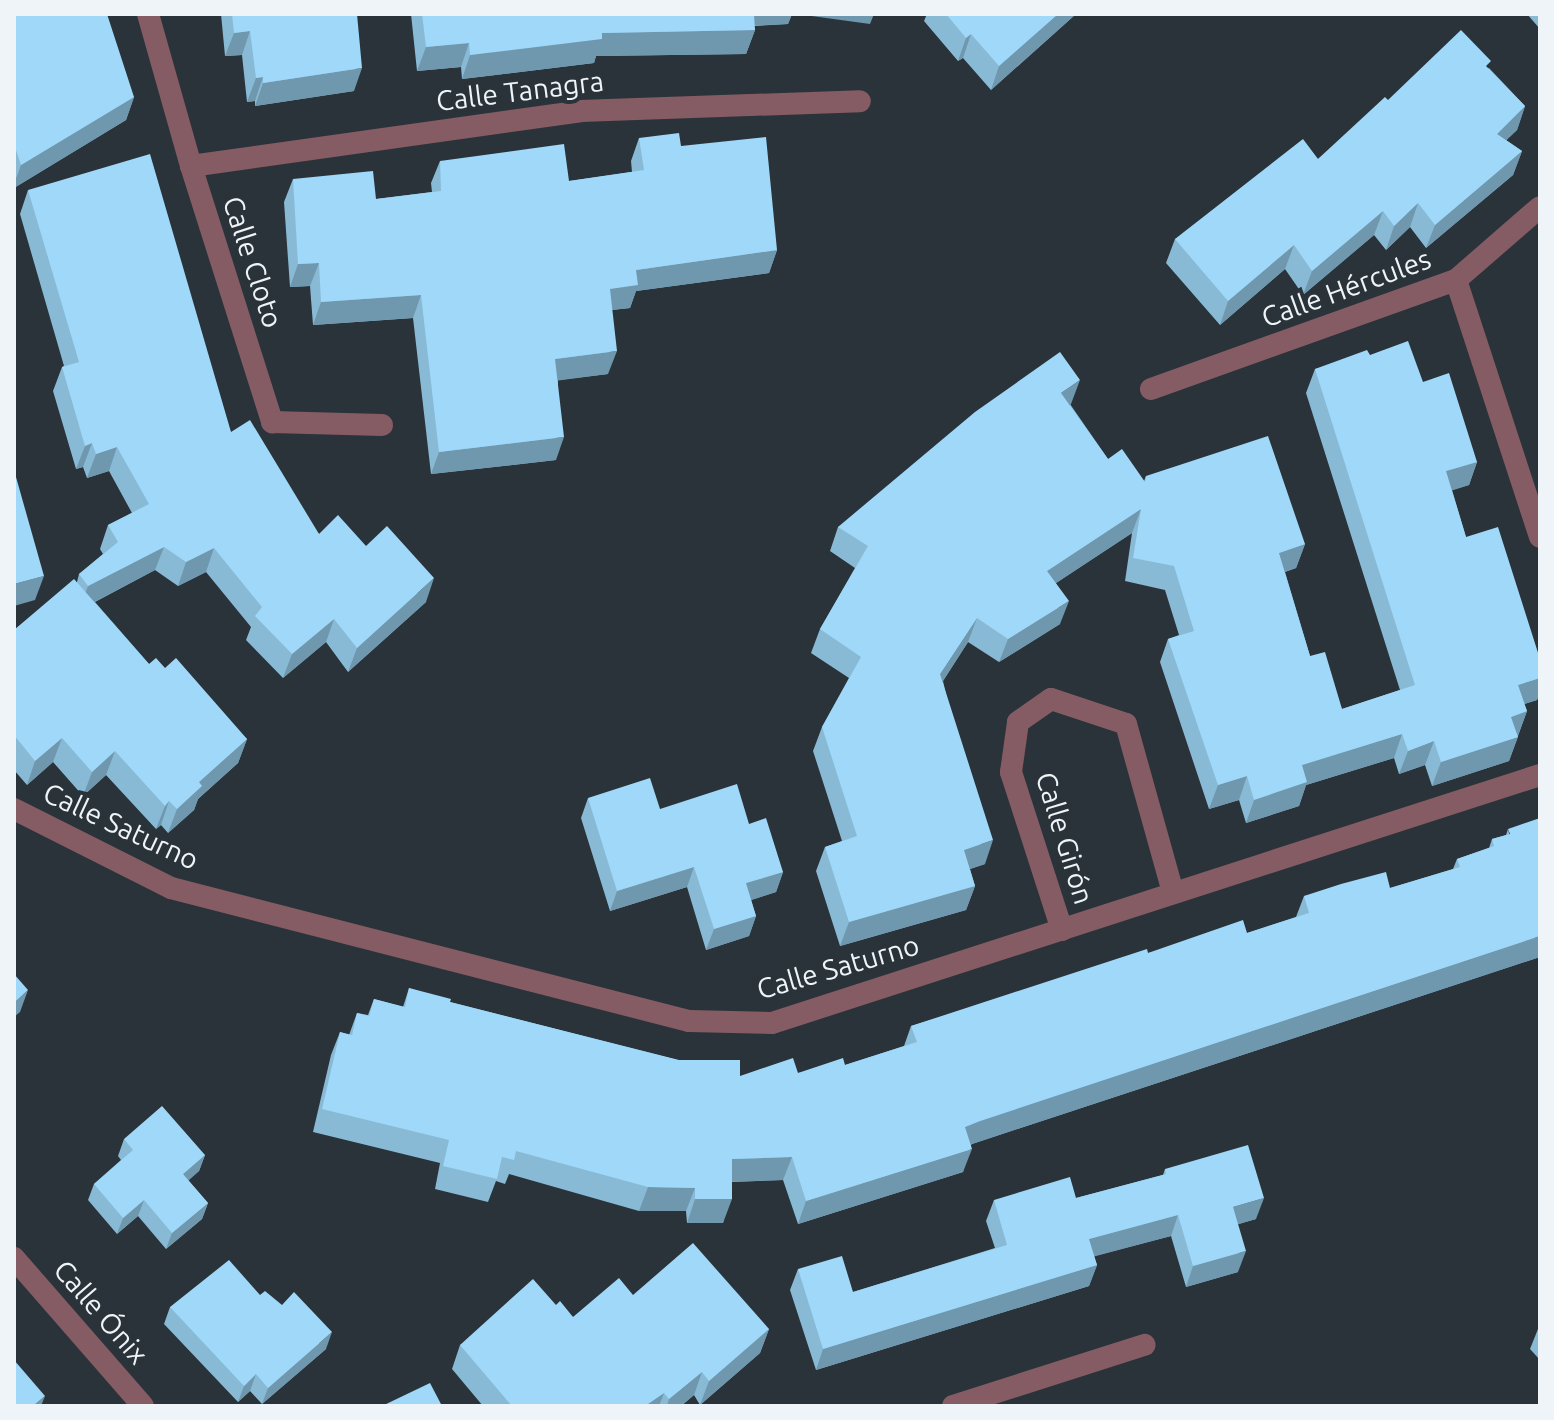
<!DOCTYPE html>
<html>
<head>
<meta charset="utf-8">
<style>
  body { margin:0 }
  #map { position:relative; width:1554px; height:1420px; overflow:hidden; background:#2a3339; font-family:Ubuntu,sans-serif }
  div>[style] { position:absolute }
  .minor>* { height:22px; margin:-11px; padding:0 11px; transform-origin:11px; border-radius:11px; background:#855c64 }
  .wall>* { inset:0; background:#89bad5 }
  .shaded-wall>* { inset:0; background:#6f97ae }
  .building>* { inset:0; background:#9fd8f8 }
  span { translate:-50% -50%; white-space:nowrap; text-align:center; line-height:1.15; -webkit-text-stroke:8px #2a3339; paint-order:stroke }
  .street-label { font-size:28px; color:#eef4f7 }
  .frame { position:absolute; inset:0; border:16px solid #eef4f7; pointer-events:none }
</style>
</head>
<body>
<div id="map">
  <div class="minor">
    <div style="left:148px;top:14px;width:158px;rotate:74.2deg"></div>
    <div style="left:191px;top:166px;width:269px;rotate:72.4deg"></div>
    <div style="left:272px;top:422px;width:110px;rotate:1.6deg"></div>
    <div style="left:191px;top:166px;width:393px;rotate:-8deg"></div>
    <div style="left:580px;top:111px;width:280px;rotate:-2deg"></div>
    <div style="left:1456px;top:280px;width:270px;rotate:71.9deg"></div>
    <div style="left:1151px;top:389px;width:324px;rotate:-19.7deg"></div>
    <div style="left:1456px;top:280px;width:111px;rotate:-41deg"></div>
    <div style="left:14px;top:809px;width:176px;rotate:26.7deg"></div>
    <div style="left:171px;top:888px;width:535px;rotate:14.4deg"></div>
    <div style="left:689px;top:1021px;width:83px;rotate:1.4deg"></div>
    <div style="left:772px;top:1023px;width:807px;rotate:-17.9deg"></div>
    <div style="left:1062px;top:930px;width:166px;rotate:-107.9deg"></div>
    <div style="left:1011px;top:772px;width:50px;rotate:-82deg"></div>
    <div style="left:1018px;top:722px;width:40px;rotate:-34.9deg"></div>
    <div style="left:1051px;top:699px;width:79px;rotate:18.4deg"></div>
    <div style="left:1126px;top:724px;width:174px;rotate:74.4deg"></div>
    <div style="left:14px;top:1258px;width:196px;rotate:48.9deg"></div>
    <div style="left:953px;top:1406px;width:201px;rotate:-17.7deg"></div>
  </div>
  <div class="wall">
    <div style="clip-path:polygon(14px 14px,134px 97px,126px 120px,14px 188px)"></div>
    <div style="clip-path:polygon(221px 14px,357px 14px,354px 91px,255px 106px,255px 101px,247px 102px,242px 55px,225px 56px)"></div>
    <div style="clip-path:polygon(411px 14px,792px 14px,788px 24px,754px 26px,755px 30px,746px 54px,596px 56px,594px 63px,462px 79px,461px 67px,417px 71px)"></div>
    <div style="clip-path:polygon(927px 14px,1076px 14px,991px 90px,963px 58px,958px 61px,924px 21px)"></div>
    <div style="clip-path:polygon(1527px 14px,1540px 14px,1540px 29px)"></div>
    <div style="clip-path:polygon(1489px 68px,1525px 106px,1517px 130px,1506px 140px,1522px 151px,1513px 175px,1426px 248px,1410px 227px,1386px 250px,1374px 235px,1303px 295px,1285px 269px,1220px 325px,1166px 263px,1175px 239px,1318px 159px,1388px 100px)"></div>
    <div style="clip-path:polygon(639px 138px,681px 146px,777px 250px,769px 273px,636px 291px,630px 308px,612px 310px,608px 374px,558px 380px,556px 460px,431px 474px,413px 318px,313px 325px,310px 286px,290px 287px,284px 202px,293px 179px,376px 199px,432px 192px,431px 183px,440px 161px,569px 181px,632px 172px,631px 161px)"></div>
    <div style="clip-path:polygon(28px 190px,231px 432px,319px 534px,366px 546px,426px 602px,348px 672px,326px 642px,283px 678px,246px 640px,251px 627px,206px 572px,178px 586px,155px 570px,95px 602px,149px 664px,165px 668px,247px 739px,238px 763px,198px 799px,194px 810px,168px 833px,161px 825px,156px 829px,106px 775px,83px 796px,53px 762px,27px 785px,14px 770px,14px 630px,77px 582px,79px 574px,103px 554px,100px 549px,108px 525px,132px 513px,109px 471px,87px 478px,83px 467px,76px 469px,53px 391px,62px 367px,64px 366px,20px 214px)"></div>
    <div style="clip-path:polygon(1370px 355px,1423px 382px,1477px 462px,1469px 485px,1452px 490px,1466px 537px,1540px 659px,1540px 691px,1537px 700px,1524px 704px,1527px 711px,1509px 761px,1432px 786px,1425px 765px,1399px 774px,1394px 758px,1306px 785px,1299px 806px,1246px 823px,1239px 800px,1209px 809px,1160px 662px,1168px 639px,1179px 635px,1165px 590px,1125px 581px,1132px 533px,1056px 583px,1060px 624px,999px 662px,968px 642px,943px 681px,985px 864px,970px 869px,975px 886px,966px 910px,840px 946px,816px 871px,825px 847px,842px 841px,813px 751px,822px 727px,849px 678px,811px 653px,820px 629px,855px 568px,830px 551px,838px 527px,1071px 404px,1070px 404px,1108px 459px,1144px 481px,1146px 476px,1305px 544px,1296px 568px,1285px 572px,1310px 656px,1342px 709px,1400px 690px,1306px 393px,1315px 369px)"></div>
    <div style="clip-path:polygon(588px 798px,749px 824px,783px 872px,776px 892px,751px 900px,756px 916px,749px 936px,706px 950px,687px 887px,610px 911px,581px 818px)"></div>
    <div style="clip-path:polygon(1508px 829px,1540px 957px,972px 1144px,971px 1145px,963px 1172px,798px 1224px,783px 1180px,732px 1182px,723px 1223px,687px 1223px,686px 1211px,639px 1211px,509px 1174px,505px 1184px,496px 1181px,488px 1202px,435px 1189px,440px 1163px,313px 1132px,331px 1055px,340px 1032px,349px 1035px,357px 1013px,368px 1015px,374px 999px,403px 1007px,409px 988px,450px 1002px,740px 1076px,798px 1073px,845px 1065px,904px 1046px,911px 1026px,1148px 953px,1247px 933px,1296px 917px,1304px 896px,1390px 888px,1453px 869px,1457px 859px,1489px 848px,1492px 839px,1506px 835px)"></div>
    <div style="clip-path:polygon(124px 1139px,205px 1155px,199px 1171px,188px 1180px,208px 1203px,202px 1219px,166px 1249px,138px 1216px,117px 1234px,88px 1200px,94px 1184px,121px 1160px,118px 1156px)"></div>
    <div style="clip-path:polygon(1165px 1169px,1256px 1219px,1238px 1224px,1238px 1272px,1186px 1287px,1171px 1236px,1094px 1256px,1097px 1265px,1089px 1286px,816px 1370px,790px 1290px,798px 1269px,853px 1292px,995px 1248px,986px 1221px,994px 1200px,1076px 1198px,1163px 1175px)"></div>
    <div style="clip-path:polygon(260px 1295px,326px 1349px,262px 1404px,250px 1391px,238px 1402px,164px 1324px,170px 1307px)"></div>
    <div style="clip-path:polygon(633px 1295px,769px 1329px,760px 1353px,700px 1405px,694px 1395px,681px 1406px,483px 1406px,452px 1369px,460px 1345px,556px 1305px,573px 1317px)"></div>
    <div style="clip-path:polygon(1540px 1324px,1540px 1360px,1530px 1349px)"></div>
  </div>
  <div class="shaded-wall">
    <div style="clip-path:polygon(749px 14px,792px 14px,788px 24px,744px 26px)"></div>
    <div style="clip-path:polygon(797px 14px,874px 14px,870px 24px)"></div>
    <div style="clip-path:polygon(1058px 14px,1076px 14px,991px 90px,999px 66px)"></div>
    <div style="clip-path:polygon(755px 30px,746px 54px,596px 56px,594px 63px,462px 79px,470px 55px,602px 33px)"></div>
    <div style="clip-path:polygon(250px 31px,242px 55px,225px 56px,234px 33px)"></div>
    <div style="clip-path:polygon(971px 34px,963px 58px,958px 61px,966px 38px)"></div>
    <div style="clip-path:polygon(469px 43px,461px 67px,417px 71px,426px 47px)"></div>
    <div style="clip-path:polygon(362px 68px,354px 91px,255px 106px,263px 83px)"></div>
    <div style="clip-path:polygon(263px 77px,255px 101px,247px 102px,256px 78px)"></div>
    <div style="clip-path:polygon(134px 97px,126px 120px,14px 188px,14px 184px,21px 165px)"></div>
    <div style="clip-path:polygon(1525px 106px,1517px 130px,1488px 158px,1497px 134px)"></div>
    <div style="clip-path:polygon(1522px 151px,1513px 175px,1426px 248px,1435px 225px)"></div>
    <div style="clip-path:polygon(1418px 203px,1410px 227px,1386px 250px,1394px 226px)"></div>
    <div style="clip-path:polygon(1383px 211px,1374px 235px,1303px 295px,1312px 271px)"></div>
    <div style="clip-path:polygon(1294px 245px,1285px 269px,1220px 325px,1228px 301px)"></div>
    <div style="clip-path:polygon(777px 250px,769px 273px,636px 291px,630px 308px,602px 311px,610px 289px,636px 270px)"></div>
    <div style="clip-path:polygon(319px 263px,310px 286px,290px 287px,298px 264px)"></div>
    <div style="clip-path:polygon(421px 295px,413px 318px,313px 325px,321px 302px)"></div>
    <div style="clip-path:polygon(617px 351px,608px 374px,547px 382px,555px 359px)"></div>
    <div style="clip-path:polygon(1080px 380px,1071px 404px,1053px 417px,1061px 393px)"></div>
    <div style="clip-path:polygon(564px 437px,556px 460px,431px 474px,439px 452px)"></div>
    <div style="clip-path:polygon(92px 443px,83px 467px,76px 469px,85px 446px)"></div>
    <div style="clip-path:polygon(117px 447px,109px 471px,87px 478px,96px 454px)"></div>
    <div style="clip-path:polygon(1477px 462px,1469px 485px,1438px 495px,1446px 471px)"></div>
    <div style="clip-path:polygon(1141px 509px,1132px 533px,1038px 595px,1047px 571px)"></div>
    <div style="clip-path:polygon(1305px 544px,1296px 568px,1270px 577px,1279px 553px)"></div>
    <div style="clip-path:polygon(164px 547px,155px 570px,79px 610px,88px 586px)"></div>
    <div style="clip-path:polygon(214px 548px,206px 572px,178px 586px,186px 562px)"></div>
    <div style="clip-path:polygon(44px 576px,35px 600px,14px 606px,14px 584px)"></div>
    <div style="clip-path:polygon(434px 578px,426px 602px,348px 672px,357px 648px)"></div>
    <div style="clip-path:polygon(1069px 601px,1060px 624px,999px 662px,1008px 639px)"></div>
    <div style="clip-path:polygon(977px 618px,968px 642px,932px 698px,940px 674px)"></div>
    <div style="clip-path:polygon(334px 619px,326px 642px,283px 678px,292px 654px)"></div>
    <div style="clip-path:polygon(1540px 678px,1540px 691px,1537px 700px,1509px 709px,1518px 685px)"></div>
    <div style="clip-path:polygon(1527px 711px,1518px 735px,1502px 741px,1511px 717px)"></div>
    <div style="clip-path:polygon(1402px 734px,1394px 758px,1306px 785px,1299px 806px,1246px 823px,1254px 800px,1302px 765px)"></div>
    <div style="clip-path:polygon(1518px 737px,1509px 761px,1432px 786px,1441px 762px)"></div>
    <div style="clip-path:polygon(62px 738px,53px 762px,27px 785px,35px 761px)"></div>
    <div style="clip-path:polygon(247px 739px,238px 763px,198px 799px,194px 810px,168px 833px,177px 809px,199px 782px)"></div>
    <div style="clip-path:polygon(1434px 741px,1425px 765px,1399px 774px,1408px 751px)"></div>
    <div style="clip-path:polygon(115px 751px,106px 775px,83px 796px,92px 772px)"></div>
    <div style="clip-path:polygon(1247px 776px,1239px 800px,1209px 809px,1218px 785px)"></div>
    <div style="clip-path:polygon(169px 801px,161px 825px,156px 829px,165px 806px)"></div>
    <div style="clip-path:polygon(993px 840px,985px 864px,955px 874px,964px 850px)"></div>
    <div style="clip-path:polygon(694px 867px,687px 887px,610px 911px,617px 891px)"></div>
    <div style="clip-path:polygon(783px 872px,776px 892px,739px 904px,746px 883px)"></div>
    <div style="clip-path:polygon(975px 886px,966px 910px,840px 946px,849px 922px)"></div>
    <div style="clip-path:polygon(756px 916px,749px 936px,706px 950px,714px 929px)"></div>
    <div style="clip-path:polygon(1540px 936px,1540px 957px,972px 1144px,957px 1151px,965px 1127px,980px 1121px)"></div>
    <div style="clip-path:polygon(28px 990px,20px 1012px,14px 1017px,14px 1003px)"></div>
    <div style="clip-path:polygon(972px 1149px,963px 1172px,798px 1224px,806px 1201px)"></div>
    <div style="clip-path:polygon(205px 1155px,199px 1171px,177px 1191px,183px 1174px)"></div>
    <div style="clip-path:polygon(792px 1157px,783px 1180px,724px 1182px,732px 1159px)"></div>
    <div style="clip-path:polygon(648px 1187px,695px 1188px,686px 1211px,639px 1211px)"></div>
    <div style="clip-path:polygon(1264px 1198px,1256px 1219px,1226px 1228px,1233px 1207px)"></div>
    <div style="clip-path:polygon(695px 1199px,732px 1199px,723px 1223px,687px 1223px)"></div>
    <div style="clip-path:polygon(144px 1200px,138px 1216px,117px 1234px,123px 1218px)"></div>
    <div style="clip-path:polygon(208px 1203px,202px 1219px,166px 1249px,172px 1233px)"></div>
    <div style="clip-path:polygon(1178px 1215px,1171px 1236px,1081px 1260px,1089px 1239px)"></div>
    <div style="clip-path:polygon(1246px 1251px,1238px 1272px,1186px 1287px,1193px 1266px)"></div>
    <div style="clip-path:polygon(1097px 1265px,1089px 1286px,816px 1370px,823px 1349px)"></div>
    <div style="clip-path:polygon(769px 1329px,760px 1353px,700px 1405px,709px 1381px)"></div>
    <div style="clip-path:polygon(332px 1332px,326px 1349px,262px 1404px,268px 1388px)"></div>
    <div style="clip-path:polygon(702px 1372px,694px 1395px,681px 1406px,667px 1406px,669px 1399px)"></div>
    <div style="clip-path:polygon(256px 1374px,250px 1391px,238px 1402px,244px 1386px)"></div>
    <div style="clip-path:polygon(664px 1393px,659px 1406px,645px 1406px)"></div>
    <div style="clip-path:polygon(45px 1396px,41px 1406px,33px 1406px)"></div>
  </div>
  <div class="building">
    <div style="clip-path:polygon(14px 14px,107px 14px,134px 97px,21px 165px,15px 147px,14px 147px)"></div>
    <div style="clip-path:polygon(232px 14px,357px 14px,362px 68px,263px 83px,263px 77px,256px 78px,250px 31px,234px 33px)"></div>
    <div style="clip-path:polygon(422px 14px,754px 14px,755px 30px,602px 33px,602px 39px,470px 55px,469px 43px,426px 47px)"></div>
    <div style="clip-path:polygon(946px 14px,1058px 14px,999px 66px,971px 34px,966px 38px)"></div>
    <div style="clip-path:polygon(1461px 30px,1491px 61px,1486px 66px,1525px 106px,1497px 134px,1522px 151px,1435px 225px,1418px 203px,1394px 226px,1383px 211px,1312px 271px,1294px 245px,1228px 301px,1175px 239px,1303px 139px,1318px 159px,1385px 97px,1388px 100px)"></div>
    <div style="clip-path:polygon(679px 133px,681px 146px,766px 137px,777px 250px,636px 270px,638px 285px,610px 289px,617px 351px,555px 359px,564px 437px,439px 452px,421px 295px,321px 302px,319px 263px,298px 264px,293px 179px,373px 171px,376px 199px,441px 191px,440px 161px,564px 144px,569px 181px,644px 170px,639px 138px)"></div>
    <div style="clip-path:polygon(150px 154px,231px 432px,250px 420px,319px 534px,338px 515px,366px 546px,387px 526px,434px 578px,357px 648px,334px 619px,292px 654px,255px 616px,262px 607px,214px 548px,186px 562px,164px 547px,88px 586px,79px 574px,118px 542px,108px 525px,149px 504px,117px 447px,96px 454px,92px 443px,85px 446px,62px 367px,79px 362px,28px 190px)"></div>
    <div style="clip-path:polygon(1408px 341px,1423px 382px,1449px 373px,1477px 462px,1446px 471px,1466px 537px,1498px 527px,1540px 659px,1540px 678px,1518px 685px,1527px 711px,1511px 717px,1518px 737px,1441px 762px,1434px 741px,1408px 751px,1402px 734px,1302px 765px,1307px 782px,1254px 800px,1247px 776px,1218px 785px,1168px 639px,1194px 631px,1174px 566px,1133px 558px,1141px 509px,1047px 571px,1069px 601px,1008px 639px,977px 618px,940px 674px,993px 840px,964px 850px,975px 886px,849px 922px,825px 847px,857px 836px,822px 727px,861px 657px,820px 629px,868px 546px,838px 527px,975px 412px,1060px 352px,1080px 380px,1061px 393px,1108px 459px,1122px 449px,1145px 482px,1146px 476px,1268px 436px,1305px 544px,1279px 553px,1310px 656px,1325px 652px,1342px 709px,1415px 685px,1315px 369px,1367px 350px,1370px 355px)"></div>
    <div style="clip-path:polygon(14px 470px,44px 576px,14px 584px)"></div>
    <div style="clip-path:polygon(74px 579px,149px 664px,156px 658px,165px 668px,176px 658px,247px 739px,199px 782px,202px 786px,177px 809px,169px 801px,165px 806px,115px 751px,92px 772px,62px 738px,35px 761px,14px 735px,14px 630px)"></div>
    <div style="clip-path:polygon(650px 778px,660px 809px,737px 784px,749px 824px,766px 818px,783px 872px,746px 883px,756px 916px,714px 929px,694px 867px,617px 891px,588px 798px)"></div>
    <div style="clip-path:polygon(1540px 818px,1540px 936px,980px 1121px,965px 1127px,972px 1149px,806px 1201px,792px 1157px,732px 1159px,732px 1199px,695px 1199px,695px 1188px,648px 1187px,516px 1151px,514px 1160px,502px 1157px,497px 1179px,443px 1166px,449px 1140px,322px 1109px,340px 1032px,352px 1035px,357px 1013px,369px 1016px,374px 999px,405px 1007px,409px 988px,451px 999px,450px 1002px,679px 1060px,740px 1060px,740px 1076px,793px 1058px,798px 1073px,843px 1058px,845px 1065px,917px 1042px,911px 1026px,1147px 949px,1148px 953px,1243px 920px,1247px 933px,1309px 913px,1304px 896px,1341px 884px,1386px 872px,1390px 888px,1460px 867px,1457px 859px,1494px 846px,1492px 839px,1510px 834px,1508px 829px)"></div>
    <div style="clip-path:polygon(14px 974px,28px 990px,14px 1003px)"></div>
    <div style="clip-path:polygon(162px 1106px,205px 1155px,183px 1174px,208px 1203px,172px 1233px,144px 1200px,123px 1218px,94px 1184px,133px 1150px,124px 1139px)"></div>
    <div style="clip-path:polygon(1248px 1145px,1264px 1198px,1233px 1207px,1246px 1251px,1193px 1266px,1178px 1215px,1089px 1239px,1097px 1265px,823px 1349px,798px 1269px,842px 1256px,853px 1292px,1007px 1245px,994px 1200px,1070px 1177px,1076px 1198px,1166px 1174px,1165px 1169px)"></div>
    <div style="clip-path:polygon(693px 1243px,769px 1329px,709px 1381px,702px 1372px,669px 1399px,664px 1393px,645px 1406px,512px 1406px,460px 1345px,533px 1279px,556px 1305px,560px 1301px,573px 1317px,619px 1278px,633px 1295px)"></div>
    <div style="clip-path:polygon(229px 1260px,260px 1295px,265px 1291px,282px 1305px,294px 1292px,332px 1332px,268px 1388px,256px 1374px,244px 1386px,170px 1307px)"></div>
    <div style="clip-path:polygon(14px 1360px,45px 1396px,33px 1406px,14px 1406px)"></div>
    <div style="clip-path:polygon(430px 1383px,442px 1406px,382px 1406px)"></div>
  </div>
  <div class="street-label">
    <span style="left:520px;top:91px;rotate:-7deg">Calle Tanagra</span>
    <span style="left:253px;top:262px;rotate:72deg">Calle Cloto</span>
    <span style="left:1346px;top:288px;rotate:-20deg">Calle Hércules</span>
    <span style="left:121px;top:826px;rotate:25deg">Calle Saturno</span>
    <span style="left:1065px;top:838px;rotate:73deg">Calle Girón</span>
    <span style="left:838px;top:967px;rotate:-16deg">Calle Saturno</span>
    <span style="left:101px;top:1312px;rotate:49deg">Calle Ónix</span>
  </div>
  <div class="frame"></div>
</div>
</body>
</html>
